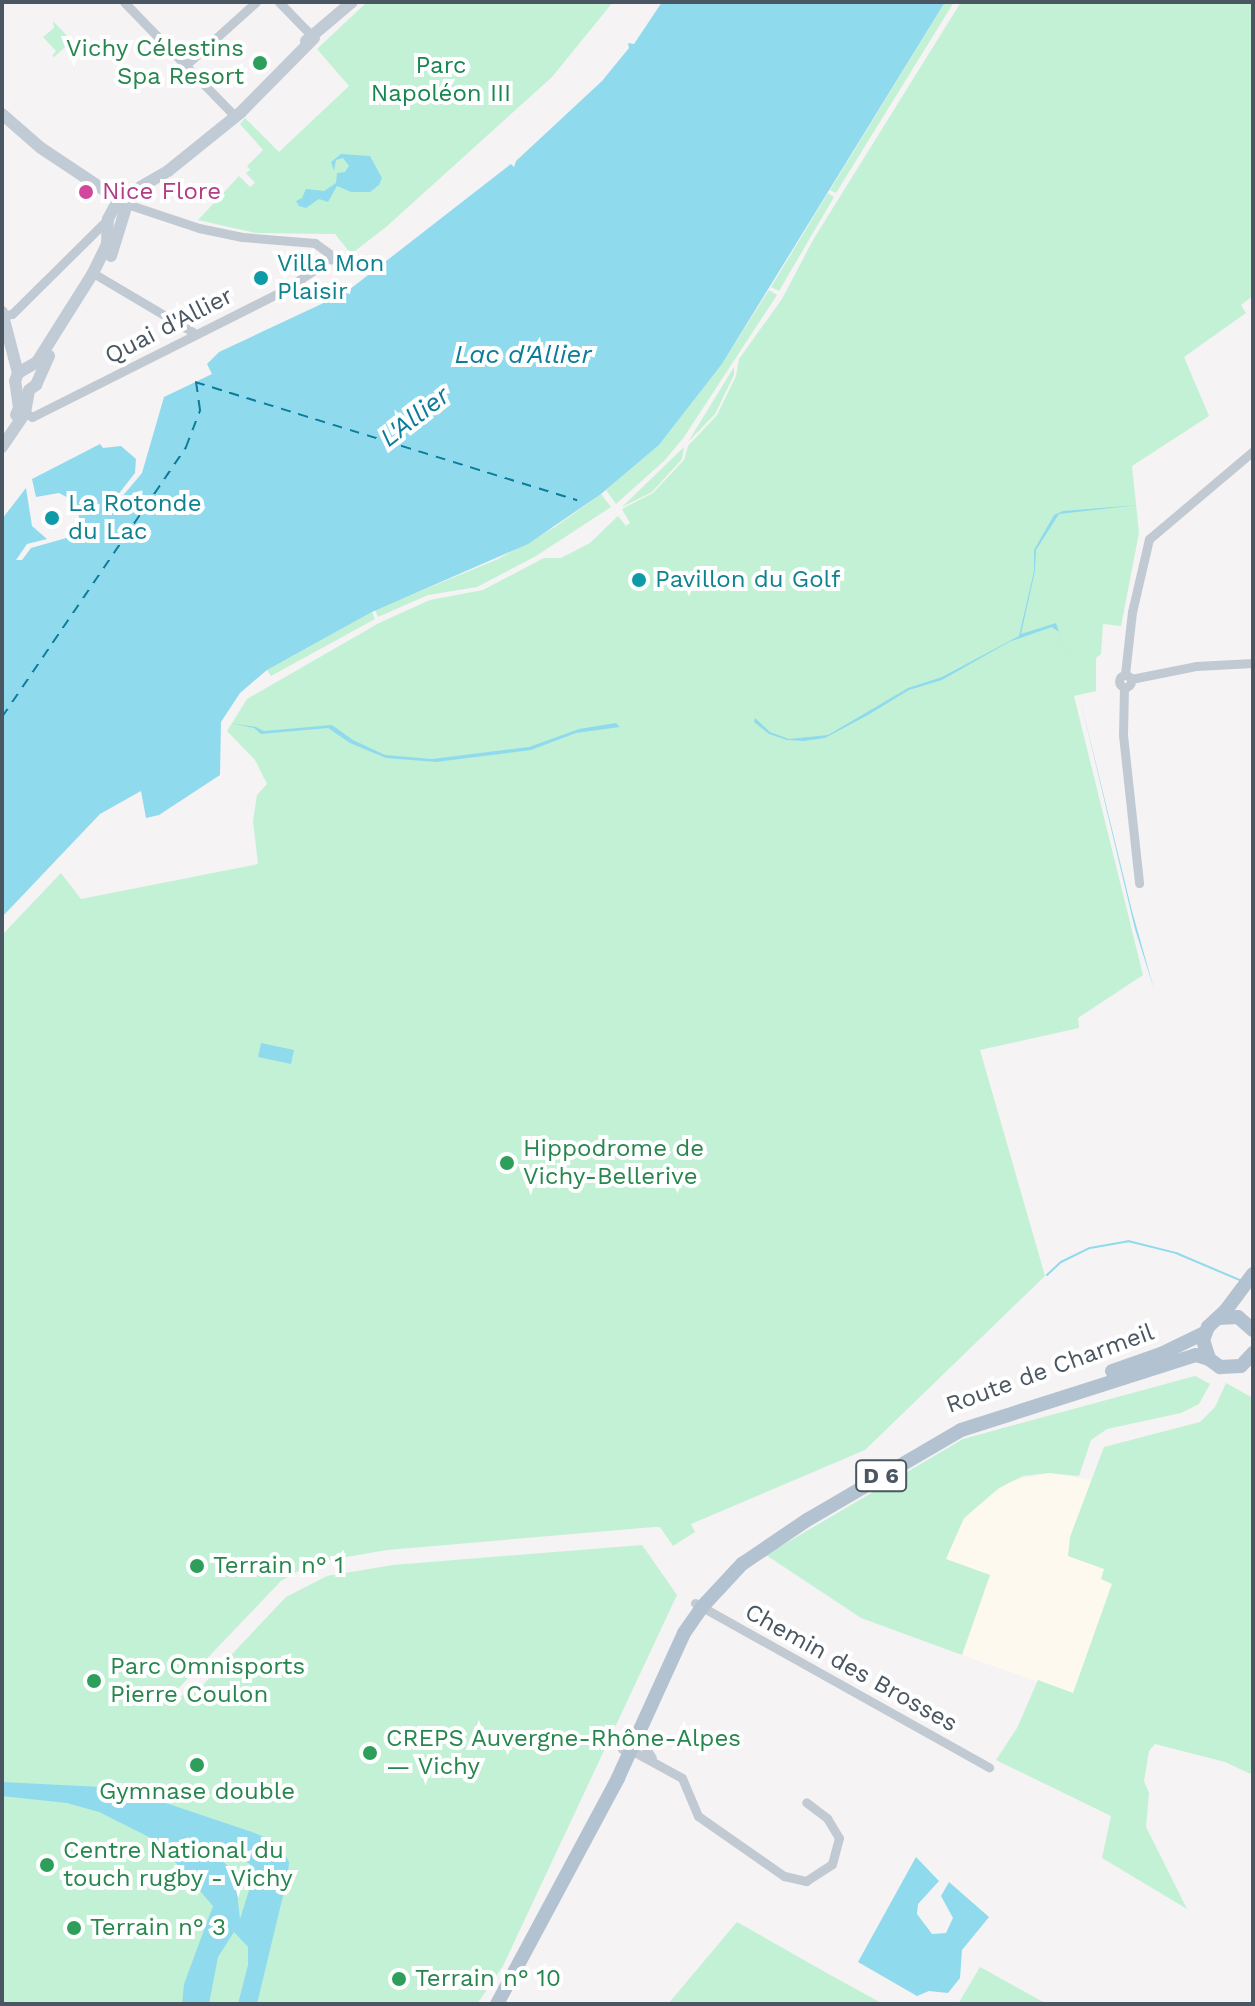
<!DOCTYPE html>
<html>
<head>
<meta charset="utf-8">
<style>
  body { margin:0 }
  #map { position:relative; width:1255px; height:2006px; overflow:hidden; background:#f5f3f3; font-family:"Work Sans",sans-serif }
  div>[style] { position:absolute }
  .commercial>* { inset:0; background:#fdf9ef }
  .green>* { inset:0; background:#c3f1d5 }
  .water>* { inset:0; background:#90daee }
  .stream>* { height:2px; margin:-1px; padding:0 1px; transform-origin:1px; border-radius:1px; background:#90daee }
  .ferry>* { height:2px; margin-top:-1px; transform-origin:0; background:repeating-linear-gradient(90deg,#0c7c9b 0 10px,transparent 0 18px) }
  .street>* { height:9px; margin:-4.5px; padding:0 4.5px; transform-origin:4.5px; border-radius:4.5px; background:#c1cad2 }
  .street>.ring { margin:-4.5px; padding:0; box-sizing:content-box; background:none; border:9px solid #c1cad2; border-radius:50% }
  .secondary>* { height:12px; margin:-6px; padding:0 6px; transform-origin:6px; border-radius:6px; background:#c1cbd6 }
  .primary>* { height:14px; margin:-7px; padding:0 7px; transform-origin:7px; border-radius:7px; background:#b3c2d1 }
  .dots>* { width:22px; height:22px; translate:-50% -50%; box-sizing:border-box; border:4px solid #fff; border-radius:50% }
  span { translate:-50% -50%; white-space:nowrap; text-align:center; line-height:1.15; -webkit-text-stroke:8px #fff; paint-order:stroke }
  .shield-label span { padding:2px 6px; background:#fff; border:2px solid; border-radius:6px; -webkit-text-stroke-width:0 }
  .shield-label { font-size:22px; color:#4a5661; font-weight:700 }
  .leisure-label { font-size:24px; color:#27864d }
  .right { translate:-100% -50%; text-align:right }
  .left { translate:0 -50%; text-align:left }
  .park-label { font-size:24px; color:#17864f }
  .hotel-label { font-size:24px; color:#b23c85 }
  .culture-label { font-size:24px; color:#0d838f }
  .street-label { font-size:24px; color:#4a5661 }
  .water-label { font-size:26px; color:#0c7c9b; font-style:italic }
  .frame { position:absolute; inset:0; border:4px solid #4a5661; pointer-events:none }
</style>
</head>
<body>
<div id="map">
  <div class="commercial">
    <div style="clip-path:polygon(1049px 1473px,1091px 1480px,1070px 1537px,1071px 1547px,1105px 1569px,1112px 1583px,1073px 1694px,962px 1655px,990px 1575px,946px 1559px,957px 1530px,976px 1506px,1011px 1481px)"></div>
  </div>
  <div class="green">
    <div style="clip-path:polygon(367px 2px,613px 2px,552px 77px,386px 227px,351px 254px,335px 234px,256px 233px,198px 220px,239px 176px,250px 187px,255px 183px,246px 173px,250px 170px,247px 166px,263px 150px,240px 124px,245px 118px,279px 152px,349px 86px,317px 49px)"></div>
    <div style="clip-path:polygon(945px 2px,954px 2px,836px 193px,830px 190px)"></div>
    <div style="clip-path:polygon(961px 2px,1253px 2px,1253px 296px,1241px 305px,1246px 313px,1184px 357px,1209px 416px,1132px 466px,1139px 533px,1121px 626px,1103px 624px,1101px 654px,1096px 658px,1096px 691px,1074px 696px,1143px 975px,1078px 1018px,1079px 1028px,980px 1050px,1045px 1276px,865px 1450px,691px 1524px,695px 1532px,673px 1546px,660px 1527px,654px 1527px,387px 1550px,312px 1563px,281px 1581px,174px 1693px,180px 1698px,193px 1684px,200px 1688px,286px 1597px,327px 1576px,393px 1565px,642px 1545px,677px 1595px,503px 1966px,477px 2004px,2px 2004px,2px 935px,61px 873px,81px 899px,258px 864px,253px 821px,257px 795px,267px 784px,255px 760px,227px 731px,247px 699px,379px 623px,430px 600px,483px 590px,544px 558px,561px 558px,590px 543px,618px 516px,626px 526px,630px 523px,622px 509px,653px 493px,684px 460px,688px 446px,717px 415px,736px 376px,739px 359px,782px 299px,813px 240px)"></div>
    <div style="clip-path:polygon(53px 21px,72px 41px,54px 57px,52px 56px,56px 51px,43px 37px,54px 28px)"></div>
    <div style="clip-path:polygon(828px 193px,834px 197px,779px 291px,771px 287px)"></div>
    <div style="clip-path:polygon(769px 290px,777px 295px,684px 437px,665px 460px,616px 504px,606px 490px,659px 445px,722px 364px)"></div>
    <div style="clip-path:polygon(734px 367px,734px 375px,715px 414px,688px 442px)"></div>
    <div style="clip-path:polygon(684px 447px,682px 459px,652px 492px,622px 507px)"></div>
    <div style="clip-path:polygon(601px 494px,611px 507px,536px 556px,477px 587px,428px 595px,378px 617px,375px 610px,498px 559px,555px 527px)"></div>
    <div style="clip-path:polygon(372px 612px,375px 619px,271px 676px,267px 670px)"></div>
    <div style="clip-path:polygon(1195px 1376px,1210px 1384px,1199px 1404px,1181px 1413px,1107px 1429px,1091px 1440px,1079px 1476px,1049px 1473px,1023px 1476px,999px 1488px,964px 1518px,946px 1559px,990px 1575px,962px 1655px,861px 1618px,766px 1555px,963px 1439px)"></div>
    <div style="clip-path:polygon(1226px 1383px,1253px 1398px,1253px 1775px,1225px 1762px,1155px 1744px,1149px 1751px,1144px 1781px,1149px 1793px,1146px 1827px,1187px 1909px,1102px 1858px,1111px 1816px,996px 1760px,1017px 1728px,1038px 1680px,1073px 1693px,1112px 1584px,1101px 1579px,1104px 1569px,1068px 1556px,1070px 1537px,1104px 1447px,1200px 1422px,1215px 1407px)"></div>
    <div style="clip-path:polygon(737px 1922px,825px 1972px,883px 2004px,668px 2004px)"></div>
    <div style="clip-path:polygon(980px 1967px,1045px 2003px,1045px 2004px,958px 2004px)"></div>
  </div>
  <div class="water">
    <div style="clip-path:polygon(662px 2px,945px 2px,722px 364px,659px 445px,601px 494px,528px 544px,372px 612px,267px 670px,240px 693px,221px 722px,220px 775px,159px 815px,146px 818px,141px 791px,100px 814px,2px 917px,2px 519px,26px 488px,32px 526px,47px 539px,27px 544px,16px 560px,22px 560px,31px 548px,70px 537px,80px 521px,76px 502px,59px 493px,36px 497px,32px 479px,100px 444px,103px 448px,121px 446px,136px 459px,135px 473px,113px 501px,115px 505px,142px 473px,164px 397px,212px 374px,207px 364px,219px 352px,345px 293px,511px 164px,514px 167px,516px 161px,602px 81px,629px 48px,628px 43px,634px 44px)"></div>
    <div style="clip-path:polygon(341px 154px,370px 156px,382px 178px,379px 185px,370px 192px,351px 192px,337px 186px,328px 202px,319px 199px,306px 208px,299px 206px,296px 201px,302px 198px,306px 189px,324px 191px,336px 183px,337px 173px,345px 172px,349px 166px,343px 158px,336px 160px,334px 171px,331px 162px)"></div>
    <div style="clip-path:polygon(1138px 505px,1059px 514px,1036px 550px,1035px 571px,1021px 634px,1056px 623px,1076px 685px,1059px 632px,1052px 627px,1009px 642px,942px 680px,909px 690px,868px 715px,825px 738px,804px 741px,787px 740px,769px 734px,754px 722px,755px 718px,770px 732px,789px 739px,828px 735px,908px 688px,942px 677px,1019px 636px,1034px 571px,1034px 550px,1054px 515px,1063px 511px)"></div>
    <div style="clip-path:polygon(1079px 694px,1132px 911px,1154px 989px,1135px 929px)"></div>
    <div style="clip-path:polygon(229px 723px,256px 727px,264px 731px,332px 725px,353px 740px,385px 755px,432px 759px,529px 747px,579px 729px,616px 723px,620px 727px,576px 733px,531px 750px,436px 762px,386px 758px,350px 743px,328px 728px,261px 734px,254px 728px)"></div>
    <div style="clip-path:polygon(261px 1043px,294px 1050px,291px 1064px,258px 1057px)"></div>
    <div style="clip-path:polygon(evenodd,2px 1782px,121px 1788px,252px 1832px,271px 1840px,282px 1849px,289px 1862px,288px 1875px,257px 2004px,238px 2004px,248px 1965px,248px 1947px,234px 1932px,218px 1957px,209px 2004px,182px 2004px,184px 1984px,213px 1906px,157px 1841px,99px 1812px,67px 1803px,2px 1796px,2px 1782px,231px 1855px,250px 1864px,250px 1887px,240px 1919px,235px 1874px,220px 1858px,231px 1855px)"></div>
    <div style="clip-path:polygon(916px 1857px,939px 1881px,918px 1904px,917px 1914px,932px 1934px,946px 1933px,953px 1918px,941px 1896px,949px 1882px,989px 1917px,962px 1950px,960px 1978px,948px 1993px,929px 1991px,917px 1996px,858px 1962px)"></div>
  </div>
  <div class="stream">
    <div style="left:1047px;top:1275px;width:19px;rotate:-43deg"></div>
    <div style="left:1061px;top:1262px;width:32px;rotate:-26deg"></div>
    <div style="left:1090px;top:1248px;width:39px;rotate:-10deg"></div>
    <div style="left:1128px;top:1241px;width:49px;rotate:14deg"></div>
    <div style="left:1176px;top:1253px;width:72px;rotate:23deg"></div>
  </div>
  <div class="ferry">
    <div style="left:195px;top:382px;width:400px;rotate:17.2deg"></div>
    <div style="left:2px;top:717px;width:327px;rotate:-55.7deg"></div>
    <div style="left:186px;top:447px;width:40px;rotate:-69deg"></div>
    <div style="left:200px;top:410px;width:28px;rotate:-98deg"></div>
  </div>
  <div class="street">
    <div style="left:124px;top:2px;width:158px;rotate:45.8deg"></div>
    <div style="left:279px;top:2px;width:50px;rotate:45.8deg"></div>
    <div style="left:186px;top:65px;width:94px;rotate:-42deg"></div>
    <div style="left:93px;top:273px;width:120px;rotate:30.6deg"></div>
    <div style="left:3px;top:316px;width:9px;rotate:-13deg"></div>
    <div style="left:12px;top:314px;width:135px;rotate:-44.7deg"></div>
    <div style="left:22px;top:410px;width:12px;rotate:35deg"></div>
    <div style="left:32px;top:417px;width:282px;rotate:-26.7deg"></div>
    <div style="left:284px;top:290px;width:60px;rotate:-33.4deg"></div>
    <div style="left:334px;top:257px;width:24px;rotate:-144deg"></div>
    <div style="left:315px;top:243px;width:73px;rotate:-175.3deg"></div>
    <div style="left:242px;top:237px;width:44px;rotate:-168.2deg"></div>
    <div style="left:199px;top:228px;width:76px;rotate:-161.6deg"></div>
    <div style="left:1125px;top:674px;width:62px;rotate:-83.6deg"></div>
    <div style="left:1132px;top:612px;width:75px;rotate:-76.9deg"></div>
    <div style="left:1149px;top:539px;width:136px;rotate:-40.2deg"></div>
    <div class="ring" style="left:1119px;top:675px;width:3px;height:3px"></div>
    <div style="left:1131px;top:679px;width:66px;rotate:-11.3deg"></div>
    <div style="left:1196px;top:666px;width:57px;rotate:-3deg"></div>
    <div style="left:1124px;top:687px;width:48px;rotate:91.2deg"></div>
    <div style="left:1123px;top:735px;width:149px;rotate:83.8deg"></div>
    <div style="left:695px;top:1603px;width:337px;rotate:29.2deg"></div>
    <div style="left:622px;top:1749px;width:21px;rotate:-45deg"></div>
    <div style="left:637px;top:1734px;width:28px;rotate:58deg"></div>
    <div style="left:629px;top:1749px;width:60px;rotate:28.7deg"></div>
    <div style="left:682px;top:1778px;width:41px;rotate:67.2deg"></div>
    <div style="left:698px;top:1816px;width:105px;rotate:34.9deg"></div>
    <div style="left:784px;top:1876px;width:23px;rotate:13deg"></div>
    <div style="left:806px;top:1881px;width:31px;rotate:-33deg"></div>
    <div style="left:832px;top:1864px;width:27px;rotate:-75deg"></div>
    <div style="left:839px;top:1838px;width:23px;rotate:-121deg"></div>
    <div style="left:827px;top:1818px;width:26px;rotate:-143deg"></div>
  </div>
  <div class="secondary">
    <div style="left:306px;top:41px;width:60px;rotate:-40.3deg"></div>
    <div style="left:2px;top:114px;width:52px;rotate:41.1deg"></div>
    <div style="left:41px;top:148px;width:97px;rotate:33.7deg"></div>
    <div style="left:111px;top:256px;width:54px;rotate:-72.9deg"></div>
    <div style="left:127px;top:204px;width:19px;rotate:-47deg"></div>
    <div style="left:2px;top:312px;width:63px;rotate:75.3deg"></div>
    <div style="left:18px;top:373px;width:22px;rotate:-30deg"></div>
    <div style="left:37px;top:362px;width:105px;rotate:-57.8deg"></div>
    <div style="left:93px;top:273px;width:32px;rotate:-64deg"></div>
    <div style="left:107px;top:244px;width:25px;rotate:-88deg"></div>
    <div style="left:108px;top:219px;width:21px;rotate:-62deg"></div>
    <div style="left:118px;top:200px;width:58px;rotate:-30.1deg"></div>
    <div style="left:168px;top:171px;width:94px;rotate:-38.9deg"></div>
    <div style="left:241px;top:112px;width:104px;rotate:-45.4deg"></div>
    <div style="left:16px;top:415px;width:8px;rotate:-67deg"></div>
    <div style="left:19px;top:408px;width:27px;rotate:-98deg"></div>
    <div style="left:15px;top:381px;width:9px;rotate:-69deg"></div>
    <div style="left:2px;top:447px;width:41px;rotate:-55.9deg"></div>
    <div style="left:25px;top:413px;width:23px;rotate:-80deg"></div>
    <div style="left:29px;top:390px;width:9px;rotate:-36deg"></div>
    <div style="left:36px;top:385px;width:32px;rotate:-66deg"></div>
  </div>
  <div class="primary">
    <div style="left:1253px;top:1274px;width:45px;rotate:126.9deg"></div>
    <div style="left:1226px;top:1310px;width:25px;rotate:137deg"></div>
    <div style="left:1208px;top:1327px;width:14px;rotate:111deg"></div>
    <div style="left:1203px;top:1340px;width:20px;rotate:72deg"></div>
    <div style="left:1209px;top:1359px;width:14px;rotate:36deg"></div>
    <div style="left:1220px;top:1367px;width:21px;rotate:-3deg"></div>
    <div style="left:1241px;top:1366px;width:18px;rotate:-47deg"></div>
    <div style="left:1218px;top:1318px;width:20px;rotate:-3deg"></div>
    <div style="left:1238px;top:1317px;width:20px;rotate:41deg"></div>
    <div style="left:1112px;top:1371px;width:52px;rotate:-19.1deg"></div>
    <div style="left:1161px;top:1354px;width:48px;rotate:-26deg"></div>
    <div style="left:497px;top:2004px;width:256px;rotate:-61.8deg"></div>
    <div style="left:618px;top:1778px;width:159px;rotate:-65.5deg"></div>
    <div style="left:684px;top:1633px;width:32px;rotate:-55deg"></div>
    <div style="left:702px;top:1607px;width:59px;rotate:-47.1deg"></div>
    <div style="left:742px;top:1564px;width:78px;rotate:-34.1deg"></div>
    <div style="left:807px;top:1520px;width:178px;rotate:-30.3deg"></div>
    <div style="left:961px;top:1430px;width:247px;rotate:-17.7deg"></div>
    <div style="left:1196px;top:1355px;width:14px;rotate:17deg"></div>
  </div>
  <div class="dots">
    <div style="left:260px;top:63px;background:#2e9e5b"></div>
    <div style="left:86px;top:192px;background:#d1479c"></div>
    <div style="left:261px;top:278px;background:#0f9aa8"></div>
    <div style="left:52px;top:518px;background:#0f9aa8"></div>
    <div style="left:639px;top:580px;background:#0f9aa8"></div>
    <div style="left:507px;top:1163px;background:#2e9e5b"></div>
    <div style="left:197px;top:1566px;background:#2e9e5b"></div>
    <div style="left:94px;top:1681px;background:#2e9e5b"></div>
    <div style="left:370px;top:1753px;background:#2e9e5b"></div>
    <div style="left:197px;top:1765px;background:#2e9e5b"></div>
    <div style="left:47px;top:1865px;background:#2e9e5b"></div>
    <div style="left:74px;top:1928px;background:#2e9e5b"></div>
    <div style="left:399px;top:1979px;background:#2e9e5b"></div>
  </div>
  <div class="shield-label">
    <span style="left:881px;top:1476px">D 6</span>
  </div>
  <div class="leisure-label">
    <span class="right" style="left:244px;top:63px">Vichy Célestins<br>Spa Resort</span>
    <span class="left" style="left:523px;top:1163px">Hippodrome de<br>Vichy-Bellerive</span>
    <span class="left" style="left:213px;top:1566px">Terrain n° 1</span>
    <span class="left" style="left:110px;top:1681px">Parc Omnisports<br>Pierre Coulon</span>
    <span class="left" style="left:386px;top:1753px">CREPS Auvergne-Rhône-Alpes<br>— Vichy</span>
    <span style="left:197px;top:1792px">Gymnase double</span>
    <span class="left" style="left:63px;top:1865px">Centre National du<br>touch rugby - Vichy</span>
    <span class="left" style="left:90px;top:1928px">Terrain n° 3</span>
    <span class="left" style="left:415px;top:1979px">Terrain n° 10</span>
  </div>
  <div class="park-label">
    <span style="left:441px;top:80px">Parc<br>Napoléon III</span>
  </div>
  <div class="hotel-label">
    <span class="left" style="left:102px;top:192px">Nice Flore</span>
  </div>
  <div class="culture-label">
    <span class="left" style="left:277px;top:278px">Villa Mon<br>Plaisir</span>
    <span class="left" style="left:68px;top:518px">La Rotonde<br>du Lac</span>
    <span class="left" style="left:655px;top:580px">Pavillon du Golf</span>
  </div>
  <div class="street-label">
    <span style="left:169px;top:326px;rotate:-27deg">Quai d'Allier</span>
    <span style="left:1050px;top:1369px;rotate:-20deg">Route de Charmeil</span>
    <span style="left:851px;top:1668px;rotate:29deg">Chemin des Brosses</span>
  </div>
  <div class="water-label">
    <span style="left:523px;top:355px">Lac d'Allier</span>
    <span style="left:415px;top:417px;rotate:-38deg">L'Allier</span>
  </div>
  <div class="frame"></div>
</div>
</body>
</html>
